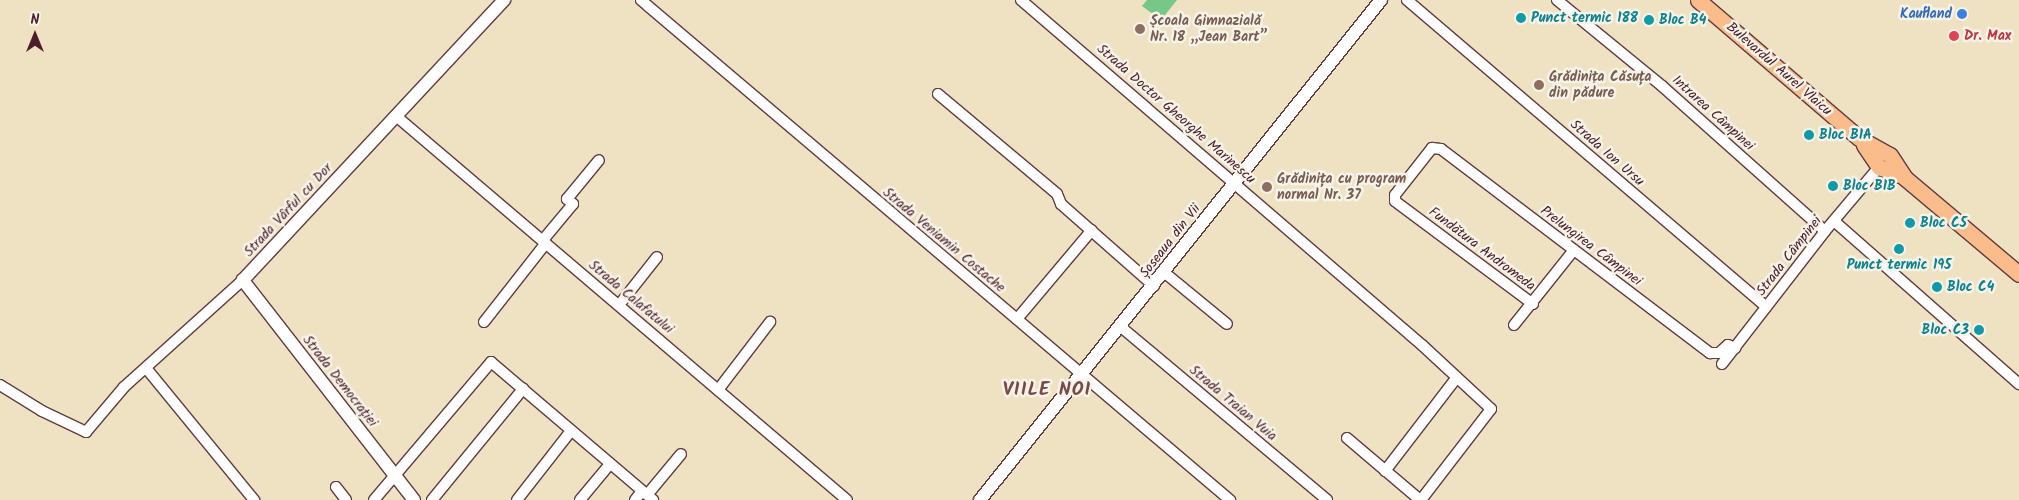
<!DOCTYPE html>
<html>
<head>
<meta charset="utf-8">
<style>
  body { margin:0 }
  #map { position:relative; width:2019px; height:500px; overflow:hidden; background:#eee2c3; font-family:Kalam,sans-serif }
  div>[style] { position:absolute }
  .green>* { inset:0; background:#77c788 }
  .roads { filter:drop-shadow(1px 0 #633c42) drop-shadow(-1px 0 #633c42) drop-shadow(0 1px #633c42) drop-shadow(0 -1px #633c42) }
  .minor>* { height:10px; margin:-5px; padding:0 5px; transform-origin:5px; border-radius:5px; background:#fff }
  .tertiary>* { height:12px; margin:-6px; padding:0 6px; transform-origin:6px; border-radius:6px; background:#fff }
  .primary>* { height:15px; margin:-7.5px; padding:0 7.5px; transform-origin:7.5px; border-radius:7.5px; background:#f9bc8a }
  .dots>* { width:14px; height:14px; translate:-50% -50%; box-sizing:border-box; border:2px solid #f7f3e8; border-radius:50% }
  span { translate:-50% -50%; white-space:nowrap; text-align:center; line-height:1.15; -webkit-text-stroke:5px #f7f3e8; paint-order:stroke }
  .shop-label { font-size:14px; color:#366cbe; font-weight:700 }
  .right { translate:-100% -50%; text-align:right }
  .culture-label { font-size:14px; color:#0d838f; font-weight:700 }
  .left { translate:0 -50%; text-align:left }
  .education-label { font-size:14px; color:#785e54; font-weight:700 }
  .health-label { font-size:14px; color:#be3a42; font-weight:700 }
  .street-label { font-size:14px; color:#4a1f2b }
  .district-label { font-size:19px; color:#784a4a; font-weight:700; letter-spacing:1px }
  .north { position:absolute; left:10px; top:10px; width:50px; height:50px; -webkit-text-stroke:4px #f7f3e8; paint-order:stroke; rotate:0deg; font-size:14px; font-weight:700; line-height:20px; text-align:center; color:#4a1f2b }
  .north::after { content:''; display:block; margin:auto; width:18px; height:22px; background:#4a1f2b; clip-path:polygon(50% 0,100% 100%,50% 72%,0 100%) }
</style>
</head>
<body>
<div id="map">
  <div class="green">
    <div style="clip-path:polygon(1147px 0,1177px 0,1161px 20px,1142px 6px)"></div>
  </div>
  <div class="roads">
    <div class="minor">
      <div style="left:641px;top:0;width:773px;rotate:40.33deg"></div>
      <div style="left:1021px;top:0;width:529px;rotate:40.71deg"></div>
      <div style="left:1422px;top:345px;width:94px;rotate:42.8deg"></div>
      <div style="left:1491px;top:409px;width:115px;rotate:127.6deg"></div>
      <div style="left:1407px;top:0;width:472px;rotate:40.5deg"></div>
      <div style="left:1557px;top:0;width:136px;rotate:39.3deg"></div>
      <div style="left:1662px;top:86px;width:218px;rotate:41.7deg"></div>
      <div style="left:938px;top:94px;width:155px;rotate:40deg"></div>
      <div style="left:1057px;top:194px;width:11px;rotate:68deg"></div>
      <div style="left:1061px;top:204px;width:124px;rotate:41.4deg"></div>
      <div style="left:396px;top:116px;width:592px;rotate:40.41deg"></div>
      <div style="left:1834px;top:221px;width:247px;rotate:41.4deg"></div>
      <div style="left:543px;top:240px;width:47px;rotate:-50.2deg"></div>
      <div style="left:573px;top:204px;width:8px;rotate:-140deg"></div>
      <div style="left:567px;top:199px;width:50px;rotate:-50.6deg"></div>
      <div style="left:1165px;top:273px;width:80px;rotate:39.4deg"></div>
      <div style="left:1533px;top:304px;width:172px;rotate:-143.3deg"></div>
      <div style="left:1395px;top:201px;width:6px;rotate:-90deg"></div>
      <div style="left:1395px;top:195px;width:60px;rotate:-51.8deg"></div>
      <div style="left:1432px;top:148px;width:9px;rotate:6deg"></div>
      <div style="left:1441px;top:149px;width:338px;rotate:37.2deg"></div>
      <div style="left:1710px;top:353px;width:9px"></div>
      <div style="left:1719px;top:353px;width:12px;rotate:-42deg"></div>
      <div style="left:1728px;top:345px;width:8px;rotate:23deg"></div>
      <div style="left:619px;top:305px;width:61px;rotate:-51.6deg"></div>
      <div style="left:1017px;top:319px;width:116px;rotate:-49.9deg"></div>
      <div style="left:484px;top:322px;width:100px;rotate:-51.9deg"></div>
      <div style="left:1514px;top:325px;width:95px;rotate:-51.4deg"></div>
      <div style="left:1121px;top:327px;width:269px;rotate:40deg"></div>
      <div style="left:1722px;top:364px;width:168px;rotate:-52.2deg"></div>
      <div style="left:1825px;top:231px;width:84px;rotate:-49.8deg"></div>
      <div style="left:146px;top:368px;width:171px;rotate:50.7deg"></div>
      <div style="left:0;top:385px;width:49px;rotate:31.8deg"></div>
      <div style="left:42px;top:411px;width:49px;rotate:25.5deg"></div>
      <div style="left:86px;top:432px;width:59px;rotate:-49.8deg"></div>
      <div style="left:124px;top:387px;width:160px;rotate:-42deg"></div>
      <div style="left:718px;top:390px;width:86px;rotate:-52.6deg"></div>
      <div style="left:1347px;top:438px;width:96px;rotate:40.3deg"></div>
      <div style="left:1385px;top:471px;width:118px;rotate:-52.5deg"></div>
      <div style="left:336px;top:487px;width:16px;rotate:52deg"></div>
      <div style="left:647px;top:495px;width:53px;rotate:-50.3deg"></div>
      <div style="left:374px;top:500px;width:181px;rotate:-49.7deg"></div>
      <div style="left:491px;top:362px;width:213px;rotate:40.4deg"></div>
      <div style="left:432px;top:500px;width:144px;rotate:-50.7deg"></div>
      <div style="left:517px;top:500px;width:88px;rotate:-52deg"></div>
      <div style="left:580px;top:500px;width:47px;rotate:-50.2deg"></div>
      <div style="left:635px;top:500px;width:11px;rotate:-52deg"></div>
    </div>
    <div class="tertiary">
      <div style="left:414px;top:500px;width:279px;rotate:-127.9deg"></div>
      <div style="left:243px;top:280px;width:383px;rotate:-47deg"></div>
      <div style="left:980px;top:500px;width:641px;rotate:-51.27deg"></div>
    </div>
    <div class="primary">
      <div style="left:1698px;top:0;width:212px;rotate:40.6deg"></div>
      <div style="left:1859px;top:138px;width:35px;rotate:29deg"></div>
      <div style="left:1890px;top:155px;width:27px;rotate:57deg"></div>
      <div style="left:1905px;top:178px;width:149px;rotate:40.1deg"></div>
      <div style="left:1864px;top:145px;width:27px;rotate:56deg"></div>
      <div style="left:1879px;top:167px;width:25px;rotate:21deg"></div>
    </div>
  </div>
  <div class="dots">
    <div style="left:1962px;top:14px;background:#3f7fe0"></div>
    <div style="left:1521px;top:18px;background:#0f9aa8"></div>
    <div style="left:1649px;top:20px;background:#0f9aa8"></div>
    <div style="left:1140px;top:29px;background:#8d6e63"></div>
    <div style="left:1954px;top:36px;background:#e0444e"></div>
    <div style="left:1539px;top:85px;background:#8d6e63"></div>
    <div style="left:1809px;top:135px;background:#0f9aa8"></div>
    <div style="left:1833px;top:186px;background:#0f9aa8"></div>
    <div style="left:1267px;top:187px;background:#8d6e63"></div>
    <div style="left:1910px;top:223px;background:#0f9aa8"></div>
    <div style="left:1899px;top:249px;background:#0f9aa8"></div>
    <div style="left:1937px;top:287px;background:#0f9aa8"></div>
    <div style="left:1979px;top:330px;background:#0f9aa8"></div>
  </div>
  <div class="shop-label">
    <span class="right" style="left:1952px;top:14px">Kaufland</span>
  </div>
  <div class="culture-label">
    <span class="left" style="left:1531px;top:18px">Punct termic 188</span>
    <span class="left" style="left:1659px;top:20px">Bloc B4</span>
    <span class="left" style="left:1819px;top:135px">Bloc B1A</span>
    <span class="left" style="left:1843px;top:186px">Bloc B1B</span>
    <span class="left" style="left:1920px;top:223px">Bloc C5</span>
    <span style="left:1899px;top:265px">Punct termic 195</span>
    <span class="left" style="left:1947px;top:287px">Bloc C4</span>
    <span class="right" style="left:1969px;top:330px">Bloc C3</span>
  </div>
  <div class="education-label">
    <span class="left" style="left:1150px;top:29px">Școala Gimnazială<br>Nr. 18 „Jean Bart”</span>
    <span class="left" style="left:1549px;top:85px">Grădinița Căsuța<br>din pădure</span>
    <span class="left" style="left:1277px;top:187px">Grădinița cu program<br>normal Nr. 37</span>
  </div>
  <div class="health-label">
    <span class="left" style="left:1964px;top:36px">Dr. Max</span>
  </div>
  <div class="street-label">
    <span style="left:1779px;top:69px;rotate:41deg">Bulevardul Aurel Vlaicu</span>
    <span style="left:1713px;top:113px;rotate:42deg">Intrarea Câmpinei</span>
    <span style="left:1176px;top:114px;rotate:41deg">Strada Doctor Gheorghe Marinescu</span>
    <span style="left:1607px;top:153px;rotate:41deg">Strada Ion Ursu</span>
    <span style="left:288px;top:210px;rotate:-47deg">Strada Vârful cu Dor</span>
    <span style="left:944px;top:240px;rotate:40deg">Strada Veniamin Costache</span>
    <span style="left:1170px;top:241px;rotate:-52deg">Șoseaua din Vii</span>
    <span style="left:1591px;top:246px;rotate:37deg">Prelungirea Câmpinei</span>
    <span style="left:1482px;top:249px;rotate:37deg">Fundătura Andromeda</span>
    <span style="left:1789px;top:256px;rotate:-52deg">Strada Câmpinei</span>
    <span style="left:631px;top:297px;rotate:40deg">Strada Calafatului</span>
    <span style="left:340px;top:381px;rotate:52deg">Strada Democrației</span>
    <span style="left:1233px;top:403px;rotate:40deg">Strada Traian Vuia</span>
  </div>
  <div class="district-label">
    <span style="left:1047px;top:391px">VIILE NOI</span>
  </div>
  <div class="north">N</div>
</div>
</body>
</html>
